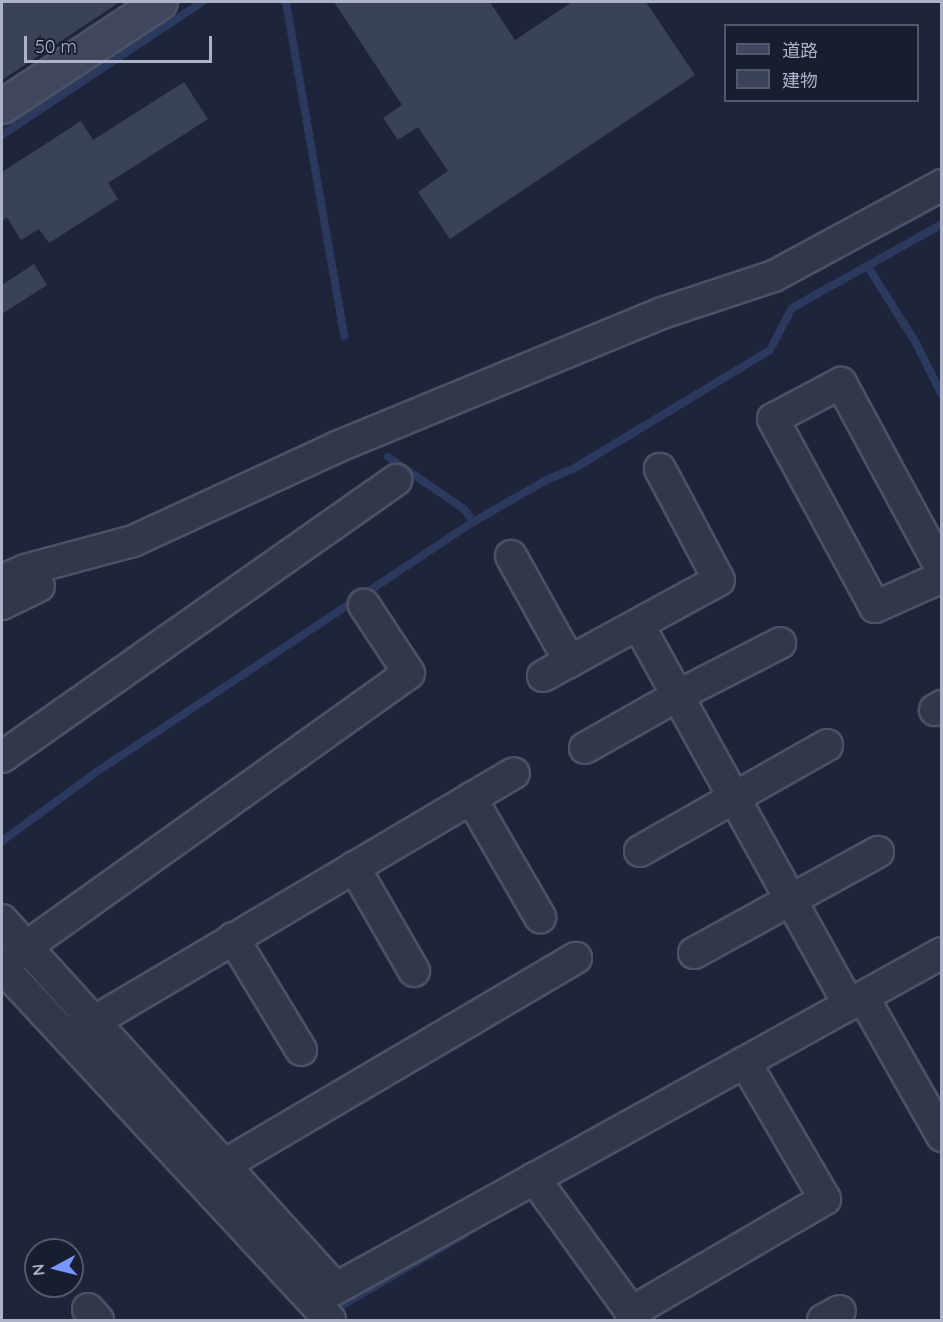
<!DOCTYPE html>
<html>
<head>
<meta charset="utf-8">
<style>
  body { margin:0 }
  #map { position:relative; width:943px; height:1322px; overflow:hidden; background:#1e253a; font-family:Quicksand,"Noto Sans JP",sans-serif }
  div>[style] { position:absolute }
  .stream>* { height:8px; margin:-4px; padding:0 4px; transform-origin:4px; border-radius:4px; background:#2c395f }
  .building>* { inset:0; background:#3a425a }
  .roads { filter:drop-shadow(2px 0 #4c5265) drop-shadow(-2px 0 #4c5265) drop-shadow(0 2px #4c5265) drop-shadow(0 -2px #4c5265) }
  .street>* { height:30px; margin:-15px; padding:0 15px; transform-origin:15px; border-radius:15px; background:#32384a }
  .secondary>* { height:33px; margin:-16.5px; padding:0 16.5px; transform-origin:16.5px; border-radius:16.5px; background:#3f465e }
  span { translate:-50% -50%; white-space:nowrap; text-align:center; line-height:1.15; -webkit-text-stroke:4.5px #181d2f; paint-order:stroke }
  .frame { position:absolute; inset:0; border:3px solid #acb2c7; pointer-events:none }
  .legend { position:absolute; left:724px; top:24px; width:195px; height:78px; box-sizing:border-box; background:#181d2f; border:2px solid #53596c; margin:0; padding:8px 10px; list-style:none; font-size:18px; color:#acb2c7 }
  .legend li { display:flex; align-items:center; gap:12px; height:30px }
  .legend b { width:30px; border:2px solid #53596c }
  .north { position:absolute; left:24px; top:1238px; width:60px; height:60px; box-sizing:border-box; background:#181d2f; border:2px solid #53596c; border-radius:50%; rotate:263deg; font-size:16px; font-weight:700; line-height:24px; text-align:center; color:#acb2c7 }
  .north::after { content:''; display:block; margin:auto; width:21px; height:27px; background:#7996ff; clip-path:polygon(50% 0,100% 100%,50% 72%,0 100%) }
  .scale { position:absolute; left:24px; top:36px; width:188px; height:27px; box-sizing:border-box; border:3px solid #acb2c7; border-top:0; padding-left:8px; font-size:18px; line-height:21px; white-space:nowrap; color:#acb2c7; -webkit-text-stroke:4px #181d2f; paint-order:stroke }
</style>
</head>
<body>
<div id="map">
  <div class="stream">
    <div style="left:286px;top:2px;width:339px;rotate:80.1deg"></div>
    <div style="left:2px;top:135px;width:240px;rotate:-33.6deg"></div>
    <div style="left:868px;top:267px;width:90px;rotate:57.7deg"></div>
    <div style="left:916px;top:343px;width:58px;rotate:63.4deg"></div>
    <div style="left:388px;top:457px;width:92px;rotate:34.4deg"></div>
    <div style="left:464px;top:509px;width:16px;rotate:55deg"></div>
    <div style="left:2px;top:841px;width:119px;rotate:-36.1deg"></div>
    <div style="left:98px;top:771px;width:450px;rotate:-33.6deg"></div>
    <div style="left:473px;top:522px;width:86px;rotate:-29.8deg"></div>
    <div style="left:548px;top:479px;width:27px;rotate:-22deg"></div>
    <div style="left:573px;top:469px;width:230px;rotate:-31.1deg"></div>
    <div style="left:770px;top:350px;width:47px;rotate:-62.4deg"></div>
    <div style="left:792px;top:308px;width:172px;rotate:-29.2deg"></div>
    <div style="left:337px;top:1308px;width:148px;rotate:-30deg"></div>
  </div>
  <div class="building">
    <div style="clip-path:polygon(2px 2px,120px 2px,2px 80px)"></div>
    <div style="clip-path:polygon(334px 2px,490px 2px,515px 40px,572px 2px,646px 2px,695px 75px,450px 239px,418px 192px,448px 171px,418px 127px,398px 140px,383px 118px,402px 105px)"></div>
    <div style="clip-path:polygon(184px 82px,208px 119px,108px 183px,118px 199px,49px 243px,39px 229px,21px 240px,7px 217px,2px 221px,2px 172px,81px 121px,93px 140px)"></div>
    <div style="clip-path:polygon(34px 264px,47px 285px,2px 314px,2px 285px)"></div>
  </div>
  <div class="roads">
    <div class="street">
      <div style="left:511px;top:556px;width:121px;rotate:60.9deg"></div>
      <div style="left:942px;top:570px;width:213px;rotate:-118.4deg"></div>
      <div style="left:841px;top:383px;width:77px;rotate:152.1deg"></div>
      <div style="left:773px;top:419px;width:214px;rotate:61.5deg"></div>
      <div style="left:875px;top:607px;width:73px;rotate:-24.1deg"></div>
      <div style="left:2px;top:580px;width:25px;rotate:-23deg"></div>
      <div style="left:25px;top:570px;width:112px;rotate:-15deg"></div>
      <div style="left:133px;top:541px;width:225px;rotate:-24.7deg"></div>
      <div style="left:337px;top:447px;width:352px;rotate:-22.4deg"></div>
      <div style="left:662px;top:313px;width:118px;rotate:-18.3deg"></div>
      <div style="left:774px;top:276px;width:191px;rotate:-28.4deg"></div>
      <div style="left:2px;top:604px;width:41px;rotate:-25.9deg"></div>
      <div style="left:639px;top:626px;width:433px;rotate:61deg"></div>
      <div style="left:543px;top:676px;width:200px;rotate:-28.6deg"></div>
      <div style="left:719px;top:580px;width:126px;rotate:-118deg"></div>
      <div style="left:935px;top:710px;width:8px;rotate:-30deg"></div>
      <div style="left:585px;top:748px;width:106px;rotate:-29.5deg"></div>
      <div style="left:677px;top:696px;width:116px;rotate:-27.2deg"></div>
      <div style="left:2px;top:757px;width:482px;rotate:-35.1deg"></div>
      <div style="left:471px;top:798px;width:138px;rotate:59.9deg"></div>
      <div style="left:640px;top:851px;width:215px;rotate:-29.5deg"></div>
      <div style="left:354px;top:867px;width:120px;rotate:60deg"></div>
      <div style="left:2px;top:920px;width:497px;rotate:47.8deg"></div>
      <div style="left:233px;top:938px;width:131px;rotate:58.7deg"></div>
      <div style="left:694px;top:953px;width:210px;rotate:-28.8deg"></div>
      <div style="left:2px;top:964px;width:500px;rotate:-35.56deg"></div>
      <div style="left:409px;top:673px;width:82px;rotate:-123.5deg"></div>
      <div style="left:2px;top:967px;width:482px;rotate:47.1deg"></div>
      <div style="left:863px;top:997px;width:160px;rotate:60.4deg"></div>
      <div style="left:68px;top:1037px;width:518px;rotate:-30.62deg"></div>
      <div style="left:209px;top:1174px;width:426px;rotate:-30.5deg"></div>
      <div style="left:534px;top:1178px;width:175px;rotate:54deg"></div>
      <div style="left:313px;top:1301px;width:719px;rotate:-28.95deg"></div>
      <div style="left:88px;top:1309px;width:15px;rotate:48deg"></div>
      <div style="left:630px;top:1313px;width:226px;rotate:-30.3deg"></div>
      <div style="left:825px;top:1199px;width:159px;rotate:-120.3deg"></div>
      <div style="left:823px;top:1320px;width:19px;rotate:-28deg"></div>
    </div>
    <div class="secondary">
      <div style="left:2px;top:106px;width:189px;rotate:-33.4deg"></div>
    </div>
  </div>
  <div class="frame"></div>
  <ul class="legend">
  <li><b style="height:8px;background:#3f465e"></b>道路</li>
  <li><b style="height:16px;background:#3a425a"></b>建物</li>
  </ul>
  <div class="north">N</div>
  <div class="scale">50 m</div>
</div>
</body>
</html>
